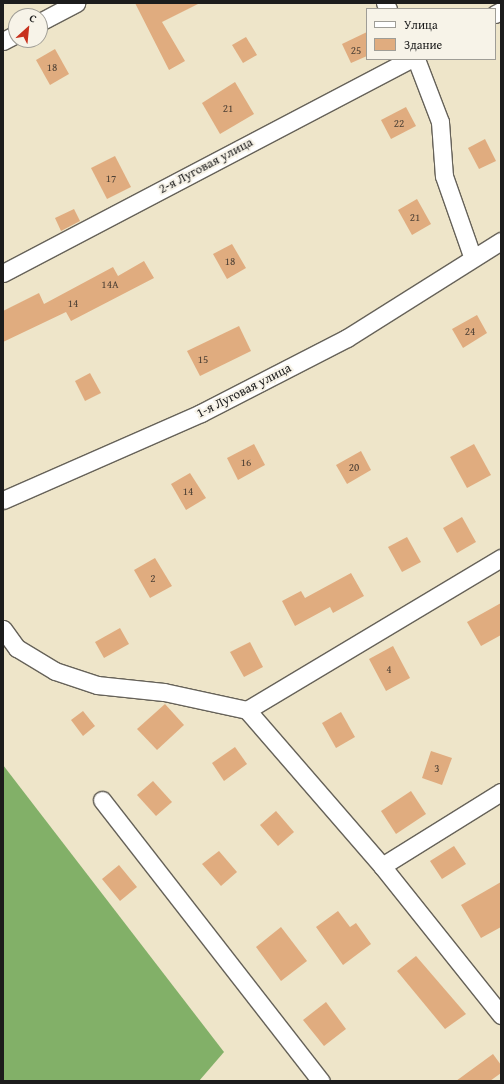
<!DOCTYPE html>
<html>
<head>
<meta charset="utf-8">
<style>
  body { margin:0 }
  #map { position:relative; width:504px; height:1084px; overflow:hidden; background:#eee5c9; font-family:"Gentium Book Plus",serif }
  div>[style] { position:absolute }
  .forest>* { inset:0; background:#82b068 }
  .building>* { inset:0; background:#e0ac7f }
  .roads { filter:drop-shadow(1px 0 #666259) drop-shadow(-1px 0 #666259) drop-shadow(0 1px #666259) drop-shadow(0 -1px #666259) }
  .minor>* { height:17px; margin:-8.5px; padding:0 8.5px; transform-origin:8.5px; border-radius:8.5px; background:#fff }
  span { translate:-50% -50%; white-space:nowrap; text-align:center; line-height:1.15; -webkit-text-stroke:4px #f7f3e8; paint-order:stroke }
  .number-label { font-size:11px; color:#4d4035 }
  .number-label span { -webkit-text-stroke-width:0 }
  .street-label { font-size:13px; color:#1c1c1c }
  .frame { position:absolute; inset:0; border:4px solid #1c1c1c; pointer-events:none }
  .legend { position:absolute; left:366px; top:8px; width:130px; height:52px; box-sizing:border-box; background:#f7f3e8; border:1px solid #9f9d96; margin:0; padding:5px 7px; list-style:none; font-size:12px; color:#1c1c1c }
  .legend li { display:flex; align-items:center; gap:8px; height:20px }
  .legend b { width:20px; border:1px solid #9f9d96 }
  .north { position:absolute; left:8px; top:8px; width:40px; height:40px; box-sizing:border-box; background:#f7f3e8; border:1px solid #9f9d96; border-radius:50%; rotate:27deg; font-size:11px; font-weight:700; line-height:16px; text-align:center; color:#1c1c1c }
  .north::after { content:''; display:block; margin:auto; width:14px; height:18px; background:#c8321e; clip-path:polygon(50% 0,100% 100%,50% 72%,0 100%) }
</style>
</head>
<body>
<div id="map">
  <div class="forest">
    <div style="clip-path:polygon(3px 765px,224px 1052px,199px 1081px,3px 1081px)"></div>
  </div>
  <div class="building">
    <div style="clip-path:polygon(135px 3px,200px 3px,162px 22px,185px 61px,169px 70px)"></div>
    <div style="clip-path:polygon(367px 32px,367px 56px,351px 63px,342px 44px)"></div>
    <div style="clip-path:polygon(246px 37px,257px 55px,243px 63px,232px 45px)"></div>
    <div style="clip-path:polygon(55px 49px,69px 74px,50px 85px,36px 60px)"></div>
    <div style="clip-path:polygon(235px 82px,254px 114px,220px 134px,202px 103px)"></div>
    <div style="clip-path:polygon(406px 107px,416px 126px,391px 139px,381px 120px)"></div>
    <div style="clip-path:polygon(485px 139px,496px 161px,479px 169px,468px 148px)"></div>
    <div style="clip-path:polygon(115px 156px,131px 187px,107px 199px,91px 168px)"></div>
    <div style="clip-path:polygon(417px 199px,431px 224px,412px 235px,398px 210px)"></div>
    <div style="clip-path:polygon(74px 209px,80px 221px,61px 231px,55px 218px)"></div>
    <div style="clip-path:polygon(232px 244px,246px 268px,227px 279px,213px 254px)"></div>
    <div style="clip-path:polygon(144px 261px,154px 278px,71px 321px,66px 312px,3px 342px,3px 311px,39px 293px,44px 304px,113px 267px,118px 276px)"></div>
    <div style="clip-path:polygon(477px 315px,487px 333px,463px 348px,452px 329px)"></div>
    <div style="clip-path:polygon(239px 326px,251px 351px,200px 376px,187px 351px)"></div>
    <div style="clip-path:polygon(90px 373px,101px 393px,85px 401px,75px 381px)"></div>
    <div style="clip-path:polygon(254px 444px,265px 465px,238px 480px,227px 458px)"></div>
    <div style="clip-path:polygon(474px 444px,491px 475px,467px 488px,450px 457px)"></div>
    <div style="clip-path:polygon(361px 451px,371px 470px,347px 484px,336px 465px)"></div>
    <div style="clip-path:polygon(190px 473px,206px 498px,186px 510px,171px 484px)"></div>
    <div style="clip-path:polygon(462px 517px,476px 542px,457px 553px,443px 528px)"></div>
    <div style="clip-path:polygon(407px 537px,421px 562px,402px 572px,388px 547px)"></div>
    <div style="clip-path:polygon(155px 558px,172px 586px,150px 598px,134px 570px)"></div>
    <div style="clip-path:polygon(351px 573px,364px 596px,333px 613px,330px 607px,295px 626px,282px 601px,301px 591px,305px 598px)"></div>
    <div style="clip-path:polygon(501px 603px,501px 635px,481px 646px,467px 622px)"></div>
    <div style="clip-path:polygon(120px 628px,129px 644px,104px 658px,95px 642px)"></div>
    <div style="clip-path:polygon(250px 642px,263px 667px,244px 677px,230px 652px)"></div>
    <div style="clip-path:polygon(393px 646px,410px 678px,386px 691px,369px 659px)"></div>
    <div style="clip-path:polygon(165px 704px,184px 725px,157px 750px,137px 729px)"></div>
    <div style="clip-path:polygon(83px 711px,95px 726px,83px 736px,71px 720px)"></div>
    <div style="clip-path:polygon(341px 712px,355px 737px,336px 748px,322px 723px)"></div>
    <div style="clip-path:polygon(235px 747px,247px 764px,224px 781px,212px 763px)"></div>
    <div style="clip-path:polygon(431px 751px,452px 758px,442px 785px,422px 778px)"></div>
    <div style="clip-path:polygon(153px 781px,172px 802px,156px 816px,137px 795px)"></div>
    <div style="clip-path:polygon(411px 791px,426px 814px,396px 834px,381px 811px)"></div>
    <div style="clip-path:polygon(276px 811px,294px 832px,278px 846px,260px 825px)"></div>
    <div style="clip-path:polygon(454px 846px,466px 864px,442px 879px,430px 861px)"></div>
    <div style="clip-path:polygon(219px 851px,237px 872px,221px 886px,202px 864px)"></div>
    <div style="clip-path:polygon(119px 865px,137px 887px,120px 901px,102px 879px)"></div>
    <div style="clip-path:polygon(501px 882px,501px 927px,481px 938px,461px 905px)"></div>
    <div style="clip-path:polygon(338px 911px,350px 927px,356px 923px,371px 944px,343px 965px,316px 927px)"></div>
    <div style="clip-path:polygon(281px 927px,307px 961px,281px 981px,256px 947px)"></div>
    <div style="clip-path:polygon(416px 956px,466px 1014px,445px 1029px,397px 971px)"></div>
    <div style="clip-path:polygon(326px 1002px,346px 1029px,324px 1046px,303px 1020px)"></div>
    <div style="clip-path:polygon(493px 1054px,501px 1065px,501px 1073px,490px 1081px,456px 1081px)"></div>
  </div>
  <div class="roads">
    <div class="minor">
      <div style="left:385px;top:3px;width:7px;rotate:63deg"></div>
      <div style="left:495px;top:14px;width:7px;rotate:-27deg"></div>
      <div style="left:40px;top:22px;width:41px;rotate:-27.8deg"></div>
      <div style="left:3px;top:41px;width:15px;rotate:-28deg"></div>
      <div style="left:416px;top:59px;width:67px;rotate:69.1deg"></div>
      <div style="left:440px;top:122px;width:54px;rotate:85.8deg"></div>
      <div style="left:444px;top:176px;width:85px;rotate:70.7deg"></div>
      <div style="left:3px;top:273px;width:460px;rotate:-27.7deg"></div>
      <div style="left:3px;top:500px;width:216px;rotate:-23.7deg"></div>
      <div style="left:201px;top:413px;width:164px;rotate:-27.2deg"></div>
      <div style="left:347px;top:338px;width:182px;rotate:-32.2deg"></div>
      <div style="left:3px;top:629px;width:24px;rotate:54deg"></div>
      <div style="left:17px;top:648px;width:44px;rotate:31.2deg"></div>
      <div style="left:55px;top:671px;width:44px;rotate:18.4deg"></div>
      <div style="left:97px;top:685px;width:67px;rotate:6deg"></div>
      <div style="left:164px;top:692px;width:85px;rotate:12.2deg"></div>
      <div style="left:247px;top:710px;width:206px;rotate:49.1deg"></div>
      <div style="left:382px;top:866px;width:191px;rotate:51.4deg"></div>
      <div style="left:247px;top:710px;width:296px;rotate:-30.9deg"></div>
      <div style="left:102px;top:800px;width:356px;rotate:52.1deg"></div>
      <div style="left:382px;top:866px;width:140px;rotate:-31.9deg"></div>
    </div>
  </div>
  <div class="number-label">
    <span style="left:356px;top:50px">25</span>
    <span style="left:52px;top:67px">18</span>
    <span style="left:228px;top:108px">21</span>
    <span style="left:399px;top:123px">22</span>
    <span style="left:111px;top:178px">17</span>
    <span style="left:415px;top:217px">21</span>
    <span style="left:230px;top:261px">18</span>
    <span style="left:110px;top:284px">14А</span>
    <span style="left:73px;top:303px">14</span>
    <span style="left:470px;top:331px">24</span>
    <span style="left:203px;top:359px">15</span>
    <span style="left:246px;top:462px">16</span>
    <span style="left:354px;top:467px">20</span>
    <span style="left:188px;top:491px">14</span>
    <span style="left:153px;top:578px">2</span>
    <span style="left:389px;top:669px">4</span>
    <span style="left:437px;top:768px">3</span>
  </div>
  <div class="street-label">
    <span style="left:206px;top:166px;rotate:-28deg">2-я Луговая улица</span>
    <span style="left:244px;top:391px;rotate:-27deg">1-я Луговая улица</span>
  </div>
  <div class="frame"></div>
  <ul class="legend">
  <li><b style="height:5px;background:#fff"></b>Улица</li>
  <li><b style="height:11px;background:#e0ac7f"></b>Здание</li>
  </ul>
  <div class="north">С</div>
</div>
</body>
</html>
